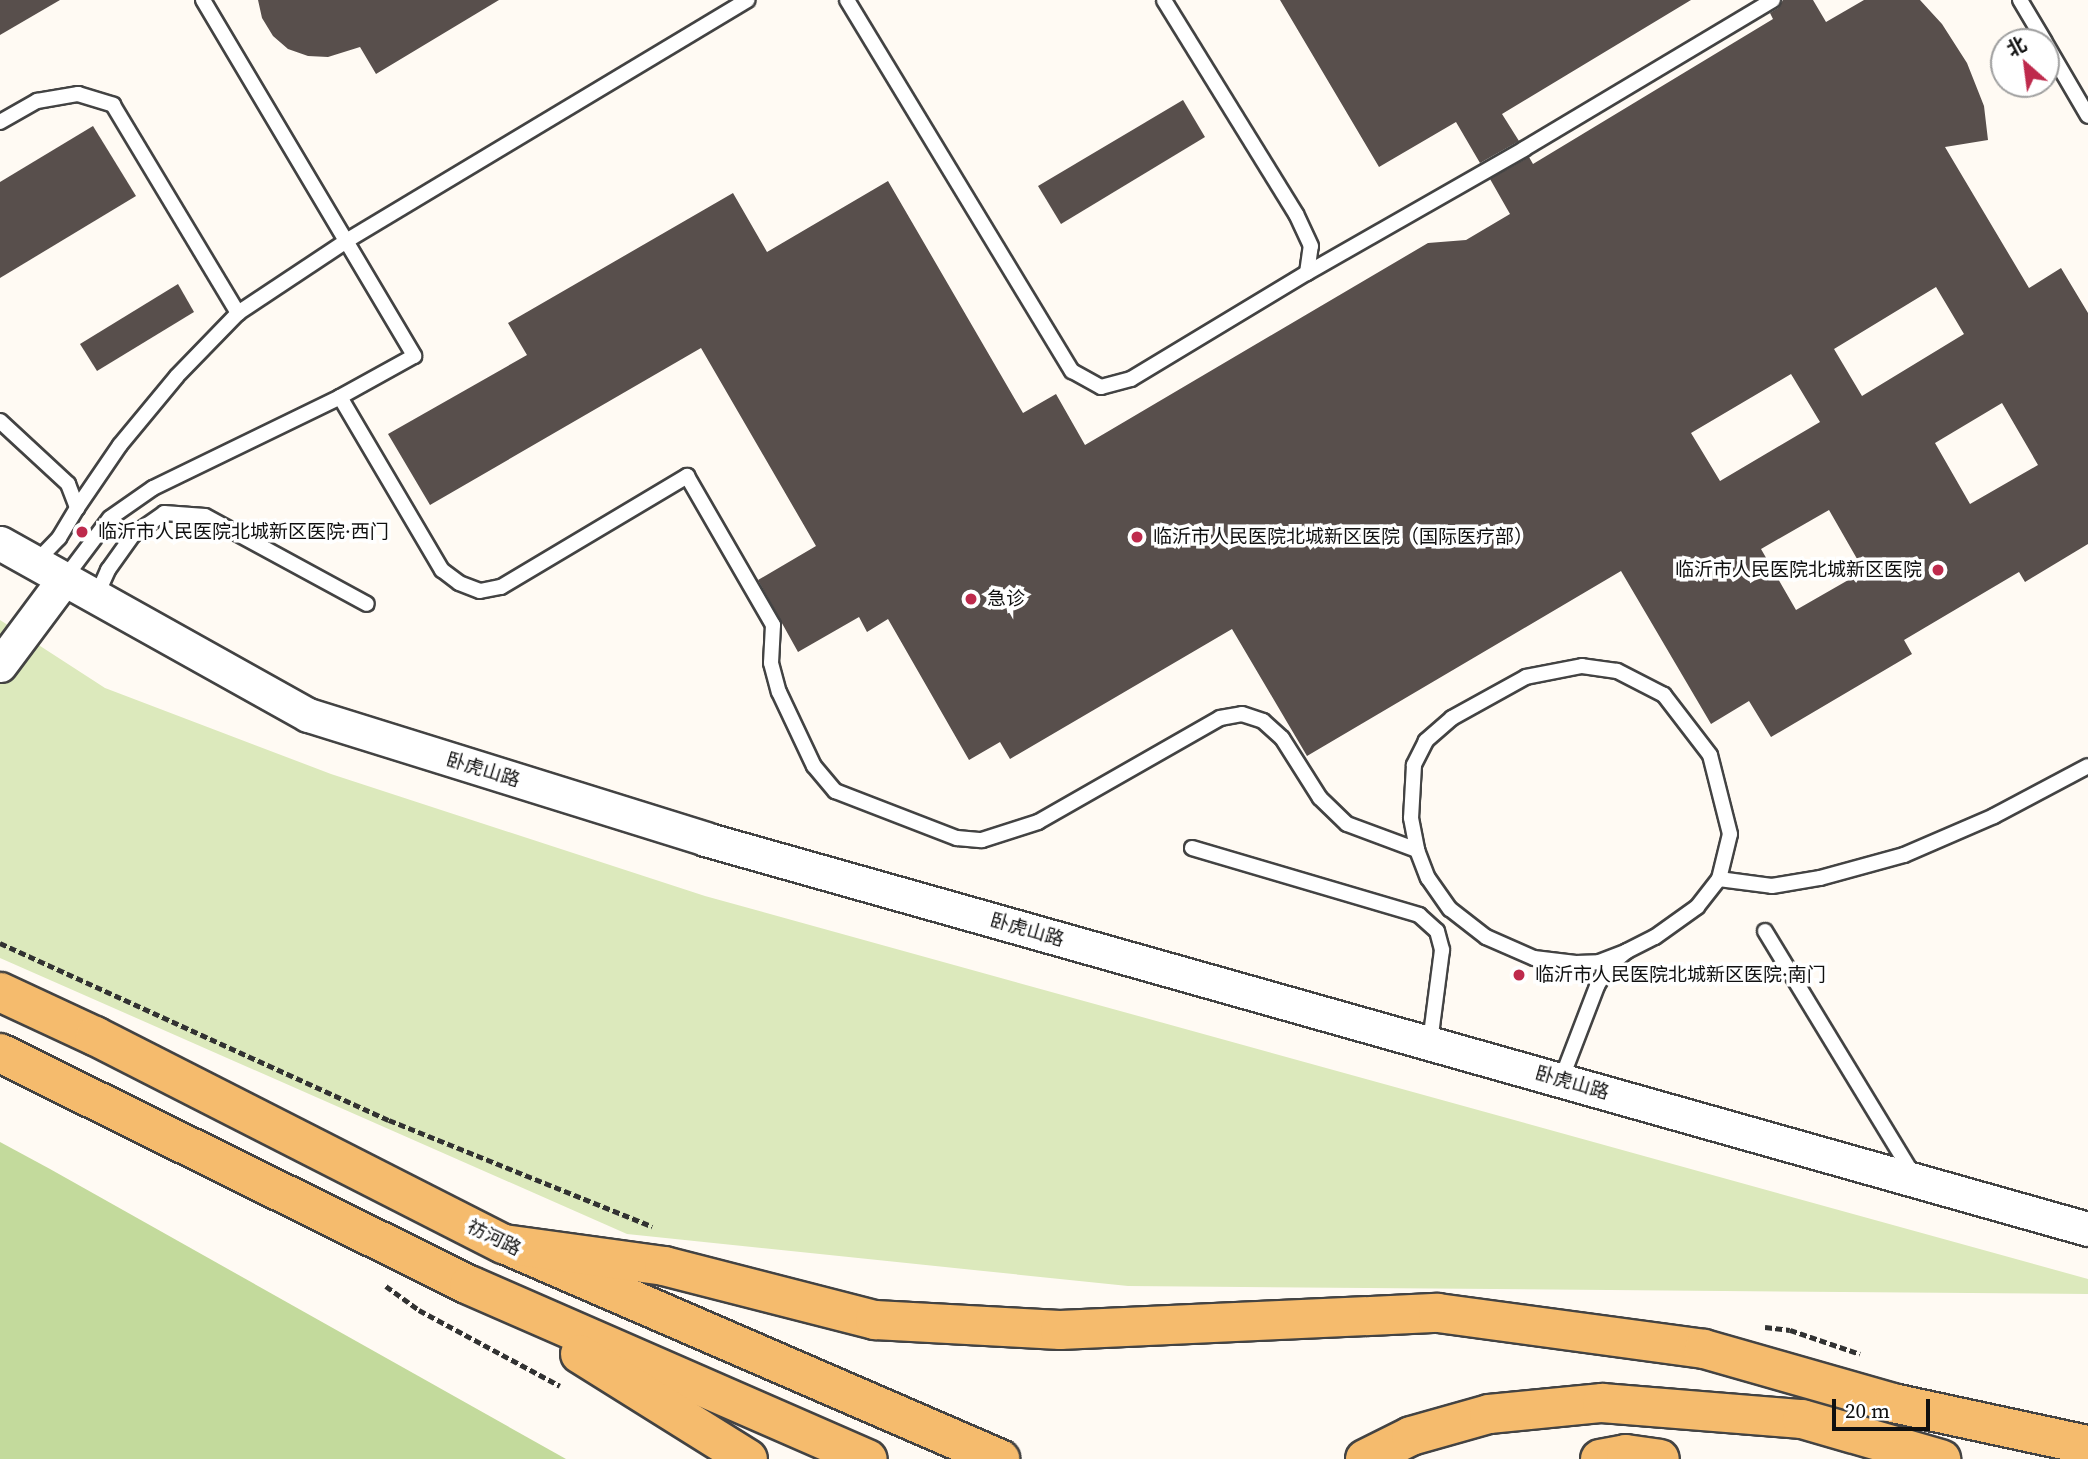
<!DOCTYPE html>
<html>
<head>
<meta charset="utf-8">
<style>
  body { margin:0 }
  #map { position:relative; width:2088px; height:1459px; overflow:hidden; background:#fffaf3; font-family:"Source Serif 4","Noto Sans SC",serif }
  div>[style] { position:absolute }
  .green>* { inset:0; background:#dce9bc }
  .forest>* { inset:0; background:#c3da9c }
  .building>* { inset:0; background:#584f4c }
  .path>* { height:4.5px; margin-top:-2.25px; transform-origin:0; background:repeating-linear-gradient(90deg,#323232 0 7px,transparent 0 10.5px) }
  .roads { filter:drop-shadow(2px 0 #434343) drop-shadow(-2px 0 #434343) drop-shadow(0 2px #434343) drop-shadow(0 -2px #434343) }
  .service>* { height:14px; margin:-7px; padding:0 7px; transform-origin:7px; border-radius:7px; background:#fff }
  .tertiary>* { height:33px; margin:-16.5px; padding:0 16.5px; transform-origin:16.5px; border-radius:16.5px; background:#fff }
  .primary>* { height:38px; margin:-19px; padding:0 19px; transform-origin:19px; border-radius:19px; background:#f5bb6d }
  .dots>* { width:19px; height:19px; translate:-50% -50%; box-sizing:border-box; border:4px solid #fff; border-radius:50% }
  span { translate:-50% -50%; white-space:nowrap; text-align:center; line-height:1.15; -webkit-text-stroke:7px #fff; paint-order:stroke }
  .poi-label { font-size:19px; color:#101010 }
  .left { translate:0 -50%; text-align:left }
  .right { translate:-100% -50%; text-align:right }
  .street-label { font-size:19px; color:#101010 }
  .north { position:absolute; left:1990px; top:28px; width:70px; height:70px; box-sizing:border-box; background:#fff; border:2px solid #9f9f9f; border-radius:50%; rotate:332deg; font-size:19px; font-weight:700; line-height:28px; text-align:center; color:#101010 }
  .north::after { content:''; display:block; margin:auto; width:24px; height:32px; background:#be2a4c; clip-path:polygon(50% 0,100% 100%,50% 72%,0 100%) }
  .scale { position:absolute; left:1832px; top:1399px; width:98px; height:32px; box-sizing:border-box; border:4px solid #101010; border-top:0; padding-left:9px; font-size:21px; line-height:24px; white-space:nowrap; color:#101010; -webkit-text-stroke:5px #fff; paint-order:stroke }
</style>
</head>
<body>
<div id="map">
  <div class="green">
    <div style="clip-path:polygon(0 620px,105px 688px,331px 774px,705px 896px,2088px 1279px,2088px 1294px,1128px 1286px,627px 1234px,0 958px)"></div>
  </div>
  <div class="forest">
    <div style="clip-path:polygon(0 1142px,50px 1169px,566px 1459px,0 1459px)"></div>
  </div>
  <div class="building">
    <div style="clip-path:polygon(0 0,60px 0,0 35px)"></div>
    <div style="clip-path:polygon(258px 0,499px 0,376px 74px,360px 47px,328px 57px,308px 56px,288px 49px,273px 36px,262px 18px)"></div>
    <div style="clip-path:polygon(1280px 0,1691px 0,1502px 114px,1519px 141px,1480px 163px,1456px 122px,1379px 167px)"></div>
    <div style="clip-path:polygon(evenodd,1783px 0,1813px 0,1826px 22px,1864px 0,1920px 0,1942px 24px,1967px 63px,1984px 106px,1988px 140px,1945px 147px,2029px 288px,2061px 268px,2088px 313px,2088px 544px,2025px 582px,2019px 572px,1904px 640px,1912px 654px,1771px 737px,1749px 701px,1711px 724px,1621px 571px,1307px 756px,1232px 629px,1010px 759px,1000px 742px,969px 760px,888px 619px,867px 632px,859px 617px,798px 652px,758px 580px,816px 546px,701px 348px,430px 505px,388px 434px,527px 355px,508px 323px,733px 193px,767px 252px,888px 181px,1023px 413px,1056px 394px,1085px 445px,1428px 243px,1466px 240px,1510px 214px,1490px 179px,1529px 157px,1533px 164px,1773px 19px,1770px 13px,1778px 8px,1783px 0,1936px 287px,1964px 334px,1862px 396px,1834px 349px,1936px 287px,1783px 0,1791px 374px,1820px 422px,1720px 481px,1691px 433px,1791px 374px,1783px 0,2002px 403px,2038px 465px,1970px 504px,1935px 443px,2002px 403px,1783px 0,1829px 510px,1864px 571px,1796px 610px,1761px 549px,1829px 510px)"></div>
    <div style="clip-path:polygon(1183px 100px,1205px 137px,1061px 224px,1038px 186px)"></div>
    <div style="clip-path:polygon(93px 126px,136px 196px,0 278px,0 182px)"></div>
    <div style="clip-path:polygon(178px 284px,194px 312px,97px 371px,80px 344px)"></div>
  </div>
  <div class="path">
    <div style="left:0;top:943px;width:427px;rotate:24.5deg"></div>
    <div style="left:389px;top:1120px;width:284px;rotate:22deg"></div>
    <div style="left:386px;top:1286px;width:41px;rotate:36deg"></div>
    <div style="left:419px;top:1310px;width:160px;rotate:28.3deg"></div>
    <div style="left:1765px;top:1327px;width:25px;rotate:7deg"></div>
    <div style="left:1790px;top:1330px;width:74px;rotate:18.9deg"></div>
  </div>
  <div class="roads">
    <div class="service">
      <div style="left:203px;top:0;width:414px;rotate:59.3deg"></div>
      <div style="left:414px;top:356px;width:85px;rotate:151deg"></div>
      <div style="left:340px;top:397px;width:201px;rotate:59.5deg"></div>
      <div style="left:442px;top:570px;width:21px;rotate:37deg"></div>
      <div style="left:459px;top:583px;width:22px;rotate:21deg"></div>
      <div style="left:480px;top:591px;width:21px;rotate:-11deg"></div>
      <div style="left:501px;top:587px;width:217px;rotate:-30.8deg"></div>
      <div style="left:687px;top:476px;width:172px;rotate:60deg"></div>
      <div style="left:773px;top:625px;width:38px;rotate:93deg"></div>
      <div style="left:771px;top:663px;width:30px;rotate:75deg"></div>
      <div style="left:779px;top:692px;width:82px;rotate:64.7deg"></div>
      <div style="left:814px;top:766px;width:33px;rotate:50deg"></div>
      <div style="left:835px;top:791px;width:131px;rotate:21.1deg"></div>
      <div style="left:957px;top:838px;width:25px;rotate:5deg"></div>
      <div style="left:982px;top:840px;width:59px;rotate:-17.8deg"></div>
      <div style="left:1038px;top:822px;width:210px;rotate:-29.7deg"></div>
      <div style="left:1220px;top:718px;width:22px;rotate:-10deg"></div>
      <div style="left:1242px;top:714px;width:22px;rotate:18deg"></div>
      <div style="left:1263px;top:721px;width:25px;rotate:42deg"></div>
      <div style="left:1282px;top:738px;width:71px;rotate:57.7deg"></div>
      <div style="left:1320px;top:798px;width:37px;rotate:44deg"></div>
      <div style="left:1347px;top:824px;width:75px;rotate:20.4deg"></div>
      <div style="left:847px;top:0;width:434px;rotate:58.8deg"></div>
      <div style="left:1072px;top:371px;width:33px;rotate:29deg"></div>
      <div style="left:1101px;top:387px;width:31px;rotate:-15deg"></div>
      <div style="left:1131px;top:379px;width:205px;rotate:-31.1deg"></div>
      <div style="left:1307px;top:273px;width:27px;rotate:-82deg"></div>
      <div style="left:1311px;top:246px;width:35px;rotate:-115deg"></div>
      <div style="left:1296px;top:214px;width:251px;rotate:-121.7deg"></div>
      <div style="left:2020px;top:0;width:49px;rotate:59.2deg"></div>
      <div style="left:2046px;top:44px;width:83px;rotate:59.7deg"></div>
      <div style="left:0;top:122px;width:43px;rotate:-29.6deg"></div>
      <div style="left:37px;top:101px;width:42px;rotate:-9.7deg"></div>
      <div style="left:78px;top:94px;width:37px;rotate:17deg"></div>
      <div style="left:113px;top:105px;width:243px;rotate:59deg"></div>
      <div style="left:1307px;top:273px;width:250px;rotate:-29.7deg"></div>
      <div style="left:1524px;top:149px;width:290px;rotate:-30.9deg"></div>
      <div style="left:0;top:421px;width:93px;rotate:42.8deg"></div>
      <div style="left:68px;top:484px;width:26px;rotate:69deg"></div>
      <div style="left:77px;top:508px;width:35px;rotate:121deg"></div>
      <div style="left:59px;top:538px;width:33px;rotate:134deg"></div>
      <div style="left:77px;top:508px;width:76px;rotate:-55.7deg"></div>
      <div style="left:120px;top:445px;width:89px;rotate:-50.4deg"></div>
      <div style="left:177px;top:376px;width:88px;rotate:-45.9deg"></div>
      <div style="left:238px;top:313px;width:132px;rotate:-33.6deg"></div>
      <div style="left:348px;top:240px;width:466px;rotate:-31deg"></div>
      <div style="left:64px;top:579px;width:76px;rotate:-53deg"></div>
      <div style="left:110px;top:518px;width:52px;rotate:-34.9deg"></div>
      <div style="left:153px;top:488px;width:208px;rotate:-25.9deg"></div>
      <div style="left:96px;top:597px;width:30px;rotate:-66deg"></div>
      <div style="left:108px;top:570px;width:43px;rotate:-54.5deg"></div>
      <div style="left:133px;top:535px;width:38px;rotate:-35deg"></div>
      <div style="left:164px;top:513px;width:41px;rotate:4.2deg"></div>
      <div style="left:205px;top:516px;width:184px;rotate:28.5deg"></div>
      <div style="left:1192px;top:848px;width:237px;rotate:16.4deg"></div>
      <div style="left:1419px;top:915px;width:24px;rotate:42deg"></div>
      <div style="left:1437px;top:931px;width:20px;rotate:75deg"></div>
      <div style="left:1442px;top:950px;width:94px;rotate:97.4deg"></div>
      <div style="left:1719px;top:879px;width:53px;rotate:7.5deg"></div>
      <div style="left:1772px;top:886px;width:49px;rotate:-9.5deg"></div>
      <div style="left:1820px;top:878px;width:87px;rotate:-15.3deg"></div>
      <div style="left:1904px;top:855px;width:98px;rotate:-23.4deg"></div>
      <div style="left:1994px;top:816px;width:106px;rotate:-28deg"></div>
      <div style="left:1765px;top:931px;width:283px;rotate:58.7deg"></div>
      <div style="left:1561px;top:1080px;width:101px;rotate:-69deg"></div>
      <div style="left:1597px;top:986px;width:23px;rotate:-59deg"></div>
      <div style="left:1609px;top:966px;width:23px;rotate:-40deg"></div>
      <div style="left:1627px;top:951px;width:31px;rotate:-27deg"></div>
      <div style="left:1655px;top:937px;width:52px;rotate:-35.5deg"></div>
      <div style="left:1697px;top:907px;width:36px;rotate:-52deg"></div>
      <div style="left:1719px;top:879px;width:46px;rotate:-76.3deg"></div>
      <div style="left:1730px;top:834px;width:81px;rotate:-104.2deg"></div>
      <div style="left:1710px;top:755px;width:76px;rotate:-127.5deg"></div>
      <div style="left:1664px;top:695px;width:53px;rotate:-152.9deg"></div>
      <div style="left:1617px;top:671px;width:35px;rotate:-172deg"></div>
      <div style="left:1582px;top:666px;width:57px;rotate:168.9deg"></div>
      <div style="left:1526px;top:677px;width:85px;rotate:151deg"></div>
      <div style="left:1452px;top:718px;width:35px;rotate:139deg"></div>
      <div style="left:1426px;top:741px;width:27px;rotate:117deg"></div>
      <div style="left:1414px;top:765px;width:53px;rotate:93.2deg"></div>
      <div style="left:1411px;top:818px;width:33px;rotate:79deg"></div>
      <div style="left:1417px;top:850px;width:30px;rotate:69deg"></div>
      <div style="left:1428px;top:878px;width:38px;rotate:55deg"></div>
      <div style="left:1450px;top:909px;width:46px;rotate:37.9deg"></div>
      <div style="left:1486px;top:937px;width:52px;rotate:23.6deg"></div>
      <div style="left:1534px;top:958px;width:42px;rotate:6.8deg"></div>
      <div style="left:1576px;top:963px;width:23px;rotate:-2deg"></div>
      <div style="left:1599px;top:962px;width:30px;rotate:-21deg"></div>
    </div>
    <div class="tertiary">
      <div style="left:0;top:543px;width:353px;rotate:29.2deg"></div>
      <div style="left:308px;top:715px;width:416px;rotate:17.3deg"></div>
      <div style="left:705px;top:839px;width:1437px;rotate:15.75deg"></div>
      <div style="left:0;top:665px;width:107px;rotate:-53.3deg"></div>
    </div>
    <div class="primary">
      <div style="left:0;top:992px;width:105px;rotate:24.9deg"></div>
      <div style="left:95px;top:1036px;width:459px;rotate:27deg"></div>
      <div style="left:504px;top:1244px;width:541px;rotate:23.44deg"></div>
      <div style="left:0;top:1053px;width:523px;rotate:26.32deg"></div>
      <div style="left:469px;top:1285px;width:435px;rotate:23.6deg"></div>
      <div style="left:504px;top:1244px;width:162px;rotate:7.8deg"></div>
      <div style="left:664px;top:1266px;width:218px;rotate:14.4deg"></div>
      <div style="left:875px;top:1320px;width:185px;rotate:3.1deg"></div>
      <div style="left:1060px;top:1330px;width:378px;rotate:-2.6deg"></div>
      <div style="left:1438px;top:1313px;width:268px;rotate:7.7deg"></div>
      <div style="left:1704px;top:1349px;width:197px;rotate:15.9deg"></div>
      <div style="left:1893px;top:1403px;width:199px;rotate:12.2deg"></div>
      <div style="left:580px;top:1354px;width:198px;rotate:32deg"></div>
      <div style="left:1365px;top:1459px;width:51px;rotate:-26.6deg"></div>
      <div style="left:1411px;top:1436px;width:81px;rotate:-15.8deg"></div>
      <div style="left:1489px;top:1414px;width:114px;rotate:-5.6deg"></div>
      <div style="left:1602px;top:1403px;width:201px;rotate:4.6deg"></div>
      <div style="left:1802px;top:1419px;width:145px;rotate:16.1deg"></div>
      <div style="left:1600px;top:1459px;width:26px;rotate:-11deg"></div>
      <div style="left:1626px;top:1454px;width:34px;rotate:8deg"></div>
    </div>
  </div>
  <div class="dots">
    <div style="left:82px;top:532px;background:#be2a4c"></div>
    <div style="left:1137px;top:537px;background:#be2a4c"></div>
    <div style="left:1938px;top:570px;background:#be2a4c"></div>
    <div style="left:971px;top:599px;background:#be2a4c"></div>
    <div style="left:1519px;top:975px;background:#be2a4c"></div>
  </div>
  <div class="poi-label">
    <span class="left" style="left:98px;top:532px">临沂市人民医院北城新区医院·西门</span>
    <span class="left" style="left:1153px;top:537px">临沂市人民医院北城新区医院（国际医疗部）</span>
    <span class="right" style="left:1922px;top:570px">临沂市人民医院北城新区医院</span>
    <span class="left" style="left:987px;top:599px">急诊</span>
    <span class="left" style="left:1535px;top:975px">临沂市人民医院北城新区医院·南门</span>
  </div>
  <div class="street-label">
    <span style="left:483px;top:770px;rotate:17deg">卧虎山路</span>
    <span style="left:1027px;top:930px;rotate:16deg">卧虎山路</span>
    <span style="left:1572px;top:1083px;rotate:16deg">卧虎山路</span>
    <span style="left:494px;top:1238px;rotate:26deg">祊河路</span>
  </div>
  <div class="north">北</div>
  <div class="scale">20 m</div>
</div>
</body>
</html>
